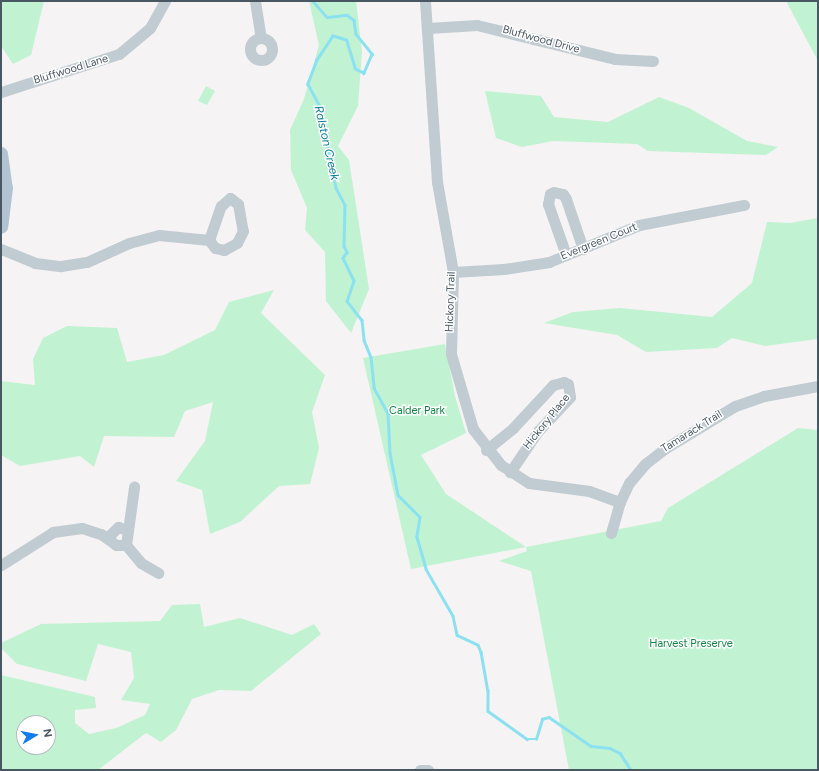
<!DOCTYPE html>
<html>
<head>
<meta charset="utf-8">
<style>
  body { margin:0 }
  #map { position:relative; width:819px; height:771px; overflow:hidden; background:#f5f3f3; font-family:Figtree,sans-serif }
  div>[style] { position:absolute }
  .green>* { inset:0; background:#c1f3d2 }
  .stream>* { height:2.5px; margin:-1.25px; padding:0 1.25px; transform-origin:1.25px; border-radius:1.25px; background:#8ce1f1 }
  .minor>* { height:11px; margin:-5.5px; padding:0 5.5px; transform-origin:5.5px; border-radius:5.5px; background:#c0cbd2 }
  .minor>.ring { margin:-5.5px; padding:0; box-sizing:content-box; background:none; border:11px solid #c0cbd2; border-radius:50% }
  .major>* { height:14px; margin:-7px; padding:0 7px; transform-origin:7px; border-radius:7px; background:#b2c3d2 }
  span { translate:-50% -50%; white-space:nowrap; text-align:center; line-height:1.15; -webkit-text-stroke:3px #fff; paint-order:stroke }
  .street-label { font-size:11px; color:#495762 }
  .park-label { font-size:11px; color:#138446 }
  .water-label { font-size:12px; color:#077f97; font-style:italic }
  .frame { position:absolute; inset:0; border:2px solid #495762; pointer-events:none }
  .north { position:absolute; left:16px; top:715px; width:40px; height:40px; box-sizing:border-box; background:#fff; border:1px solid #b6bcc0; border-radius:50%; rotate:80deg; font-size:11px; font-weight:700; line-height:16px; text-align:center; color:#495762 }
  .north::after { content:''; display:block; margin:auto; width:14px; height:18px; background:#137cef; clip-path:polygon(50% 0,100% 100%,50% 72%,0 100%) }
</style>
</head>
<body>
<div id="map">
  <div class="green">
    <div style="clip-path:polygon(1px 1px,44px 1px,31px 55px,13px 64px,1px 46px)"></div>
    <div style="clip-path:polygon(309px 1px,356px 1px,362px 52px,358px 106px,338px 146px,349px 160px,369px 289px,351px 333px,326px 301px,325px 252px,305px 230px,307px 208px,291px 170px,290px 130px,304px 99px,319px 45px)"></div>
    <div style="clip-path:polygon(786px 1px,818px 1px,818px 61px)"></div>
    <div style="clip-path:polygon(206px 86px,215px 91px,207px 105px,198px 101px)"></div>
    <div style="clip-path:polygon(485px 91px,541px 96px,554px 117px,608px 122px,659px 97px,689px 108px,747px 141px,778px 147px,766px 155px,648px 151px,637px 144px,553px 141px,522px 147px,496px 138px)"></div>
    <div style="clip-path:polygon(818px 218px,818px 339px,765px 346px,732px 338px,717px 348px,646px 352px,617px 335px,544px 323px,573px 312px,620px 308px,712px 317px,752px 283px,767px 222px,790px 223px)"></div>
    <div style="clip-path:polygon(274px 290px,261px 313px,325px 375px,312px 412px,319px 448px,310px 484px,279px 486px,240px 522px,210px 534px,202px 490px,176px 481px,205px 441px,213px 402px,185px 411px,174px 437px,104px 436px,94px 467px,80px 456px,20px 466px,1px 455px,1px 381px,35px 385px,33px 359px,43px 338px,67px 326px,117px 328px,127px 362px,164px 355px,215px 330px,229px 302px)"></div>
    <div style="clip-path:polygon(445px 344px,455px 396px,466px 433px,421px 455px,446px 494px,526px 547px,661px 521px,668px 508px,798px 428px,818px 430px,818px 770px,569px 770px,531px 571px,499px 561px,527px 551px,526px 547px,411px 569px,363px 358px)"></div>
    <div style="clip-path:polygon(evenodd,200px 604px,204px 627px,240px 618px,292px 635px,314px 624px,321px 634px,251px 691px,219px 690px,192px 699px,176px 730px,161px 742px,146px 733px,98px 770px,1px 770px,1px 675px,95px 697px,96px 708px,75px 710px,75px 723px,89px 734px,116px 728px,145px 715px,150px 704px,121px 700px,134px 678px,131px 652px,98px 644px,86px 681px,17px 664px,1px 648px,1px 643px,41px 624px,160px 621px,172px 605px,200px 604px,24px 723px,48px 723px,48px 747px,24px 747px,24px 723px)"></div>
  </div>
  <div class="stream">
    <div style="left:313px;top:1px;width:21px;rotate:49deg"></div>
    <div style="left:327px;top:17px;width:20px;rotate:-6deg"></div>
    <div style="left:347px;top:15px;width:9px;rotate:36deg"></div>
    <div style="left:354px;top:20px;width:14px;rotate:82deg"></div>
    <div style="left:356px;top:34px;width:26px;rotate:51deg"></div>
    <div style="left:372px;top:54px;width:21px;rotate:113deg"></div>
    <div style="left:364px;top:73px;width:10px;rotate:-156deg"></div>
    <div style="left:355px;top:69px;width:30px;rotate:-107deg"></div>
    <div style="left:346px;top:40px;width:14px;rotate:-163deg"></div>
    <div style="left:333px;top:36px;width:29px;rotate:124deg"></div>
    <div style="left:317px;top:60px;width:26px;rotate:111deg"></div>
    <div style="left:308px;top:84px;width:24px;rotate:62deg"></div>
    <div style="left:319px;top:105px;width:85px;rotate:78.4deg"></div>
    <div style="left:336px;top:188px;width:19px;rotate:62deg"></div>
    <div style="left:345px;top:205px;width:41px;rotate:91.4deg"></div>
    <div style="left:344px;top:246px;width:7px;rotate:63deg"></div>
    <div style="left:347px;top:252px;width:7px;rotate:124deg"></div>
    <div style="left:343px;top:258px;width:25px;rotate:64deg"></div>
    <div style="left:354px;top:281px;width:21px;rotate:109deg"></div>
    <div style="left:347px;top:301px;width:24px;rotate:52deg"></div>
    <div style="left:362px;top:320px;width:20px;rotate:84deg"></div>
    <div style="left:364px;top:340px;width:18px;rotate:68deg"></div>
    <div style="left:371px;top:357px;width:31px;rotate:84deg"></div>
    <div style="left:374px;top:388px;width:29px;rotate:61deg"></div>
    <div style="left:388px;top:413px;width:40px;rotate:87.1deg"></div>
    <div style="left:390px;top:453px;width:43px;rotate:79.2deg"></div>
    <div style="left:398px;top:495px;width:31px;rotate:45deg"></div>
    <div style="left:420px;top:517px;width:20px;rotate:99deg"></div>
    <div style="left:417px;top:537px;width:33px;rotate:74deg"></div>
    <div style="left:426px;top:569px;width:54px;rotate:60.1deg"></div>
    <div style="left:453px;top:616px;width:19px;rotate:78deg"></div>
    <div style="left:457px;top:635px;width:23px;rotate:25deg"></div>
    <div style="left:478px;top:645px;width:8px;rotate:67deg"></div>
    <div style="left:481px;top:652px;width:39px;rotate:80deg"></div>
    <div style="left:488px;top:690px;width:21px;rotate:90deg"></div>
    <div style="left:488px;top:711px;width:48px;rotate:35.7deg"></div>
    <div style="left:527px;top:739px;width:9px"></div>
    <div style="left:536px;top:739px;width:21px;rotate:-73deg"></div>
    <div style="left:542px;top:719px;width:7px;rotate:-16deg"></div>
    <div style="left:549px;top:717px;width:51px;rotate:34.6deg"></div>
    <div style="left:591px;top:746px;width:19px;rotate:6deg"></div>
    <div style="left:610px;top:748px;width:11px;rotate:27deg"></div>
    <div style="left:620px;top:753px;width:20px;rotate:57deg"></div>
  </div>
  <div class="minor">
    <div style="left:255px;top:1px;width:37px;rotate:81deg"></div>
    <div style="left:425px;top:1px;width:181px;rotate:86.2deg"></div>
    <div style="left:437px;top:182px;width:91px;rotate:79.9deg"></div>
    <div style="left:453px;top:272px;width:82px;rotate:91.4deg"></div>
    <div style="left:451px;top:354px;width:78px;rotate:73.7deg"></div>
    <div style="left:473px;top:429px;width:46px;rotate:52.1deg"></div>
    <div style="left:501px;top:465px;width:33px;rotate:33deg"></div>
    <div style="left:529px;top:483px;width:61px;rotate:7.6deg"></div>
    <div style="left:589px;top:491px;width:33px;rotate:20deg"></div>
    <div style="left:428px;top:28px;width:49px;rotate:-3.5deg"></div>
    <div style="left:477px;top:25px;width:142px;rotate:13.8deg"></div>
    <div style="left:615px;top:59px;width:38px;rotate:3deg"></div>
    <div class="ring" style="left:250px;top:38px;width:11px;height:11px"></div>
    <div style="left:1px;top:92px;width:124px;rotate:-17.9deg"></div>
    <div style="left:119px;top:54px;width:40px;rotate:-40deg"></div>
    <div style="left:150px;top:28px;width:31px;rotate:-61deg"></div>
    <div style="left:230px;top:198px;width:10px;rotate:37deg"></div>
    <div style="left:238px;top:204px;width:27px;rotate:80deg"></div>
    <div style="left:243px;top:231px;width:13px;rotate:117deg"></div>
    <div style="left:237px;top:243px;width:15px;rotate:152deg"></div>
    <div style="left:224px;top:250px;width:9px;rotate:-167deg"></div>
    <div style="left:215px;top:248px;width:10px;rotate:-127deg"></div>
    <div style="left:209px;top:240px;width:36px;rotate:-71deg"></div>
    <div style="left:221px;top:206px;width:12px;rotate:-42deg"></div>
    <div style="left:1px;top:249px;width:37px;rotate:22deg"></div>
    <div style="left:35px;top:263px;width:26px;rotate:7deg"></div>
    <div style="left:61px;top:266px;width:26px;rotate:-9deg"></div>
    <div style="left:87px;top:262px;width:46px;rotate:-24.3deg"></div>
    <div style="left:129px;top:243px;width:31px;rotate:-15deg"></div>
    <div style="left:159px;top:235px;width:50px;rotate:5.7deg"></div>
    <div style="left:566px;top:255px;width:54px;rotate:-109.4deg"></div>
    <div style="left:548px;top:204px;width:10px;rotate:-79deg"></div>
    <div style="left:550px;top:194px;width:4px;rotate:-27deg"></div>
    <div style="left:554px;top:192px;width:9px;rotate:13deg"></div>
    <div style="left:563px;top:194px;width:6px;rotate:59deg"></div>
    <div style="left:566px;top:199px;width:53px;rotate:71.2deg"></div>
    <div style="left:453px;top:272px;width:51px;rotate:-3.4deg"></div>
    <div style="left:504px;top:269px;width:46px;rotate:-8.8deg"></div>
    <div style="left:549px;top:262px;width:97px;rotate:-22.3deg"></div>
    <div style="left:639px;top:225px;width:107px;rotate:-10.8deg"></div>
    <div style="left:486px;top:450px;width:35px;rotate:-39deg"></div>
    <div style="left:513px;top:428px;width:59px;rotate:-47.1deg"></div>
    <div style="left:553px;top:385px;width:11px;rotate:-15deg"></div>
    <div style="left:564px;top:382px;width:4px;rotate:27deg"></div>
    <div style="left:568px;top:384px;width:13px;rotate:81deg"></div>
    <div style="left:570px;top:397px;width:47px;rotate:133.3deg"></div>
    <div style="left:538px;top:431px;width:50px;rotate:124.3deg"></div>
    <div style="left:611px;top:533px;width:32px;rotate:-74deg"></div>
    <div style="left:620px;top:502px;width:21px;rotate:-65deg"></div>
    <div style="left:629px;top:483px;width:25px;rotate:-50deg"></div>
    <div style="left:645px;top:464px;width:24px;rotate:-38deg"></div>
    <div style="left:664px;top:449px;width:83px;rotate:-31.2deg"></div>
    <div style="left:735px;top:406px;width:31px;rotate:-19deg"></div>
    <div style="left:764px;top:396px;width:55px;rotate:-10.5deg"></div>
    <div style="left:107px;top:538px;width:16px;rotate:-45deg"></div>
    <div style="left:118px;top:527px;width:10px;rotate:17deg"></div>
    <div style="left:126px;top:545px;width:59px;rotate:-82.1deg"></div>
    <div style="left:1px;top:565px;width:62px;rotate:-32.4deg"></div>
    <div style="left:53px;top:532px;width:29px;rotate:-8deg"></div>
    <div style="left:82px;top:528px;width:20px;rotate:18deg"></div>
    <div style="left:101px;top:534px;width:19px;rotate:36deg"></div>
    <div style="left:116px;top:545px;width:10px"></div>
    <div style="left:126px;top:545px;width:23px;rotate:50deg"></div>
    <div style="left:141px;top:563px;width:20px;rotate:30deg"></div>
    <div style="left:420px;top:770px;width:8px"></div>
  </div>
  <div class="major">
    <div style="left:1px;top:154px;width:34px;rotate:82deg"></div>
    <div style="left:6px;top:188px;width:39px;rotate:97deg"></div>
  </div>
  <div class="street-label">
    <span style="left:541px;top:40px;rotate:15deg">Bluffwood Drive</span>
    <span style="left:71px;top:70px;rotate:-17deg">Bluffwood Lane</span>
    <span style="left:599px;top:242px;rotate:-22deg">Evergreen Court</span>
    <span style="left:451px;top:302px;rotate:-88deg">Hickory Trail</span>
    <span style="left:547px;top:422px;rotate:-51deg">Hickory Place</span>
    <span style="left:692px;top:432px;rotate:-32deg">Tamarack Trail</span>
  </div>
  <div class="park-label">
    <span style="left:417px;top:411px">Calder Park</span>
    <span style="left:691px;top:644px">Harvest Preserve</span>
  </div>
  <div class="water-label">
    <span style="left:326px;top:143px;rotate:77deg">Ralston Creek</span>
  </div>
  <div class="frame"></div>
  <div class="north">N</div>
</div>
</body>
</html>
